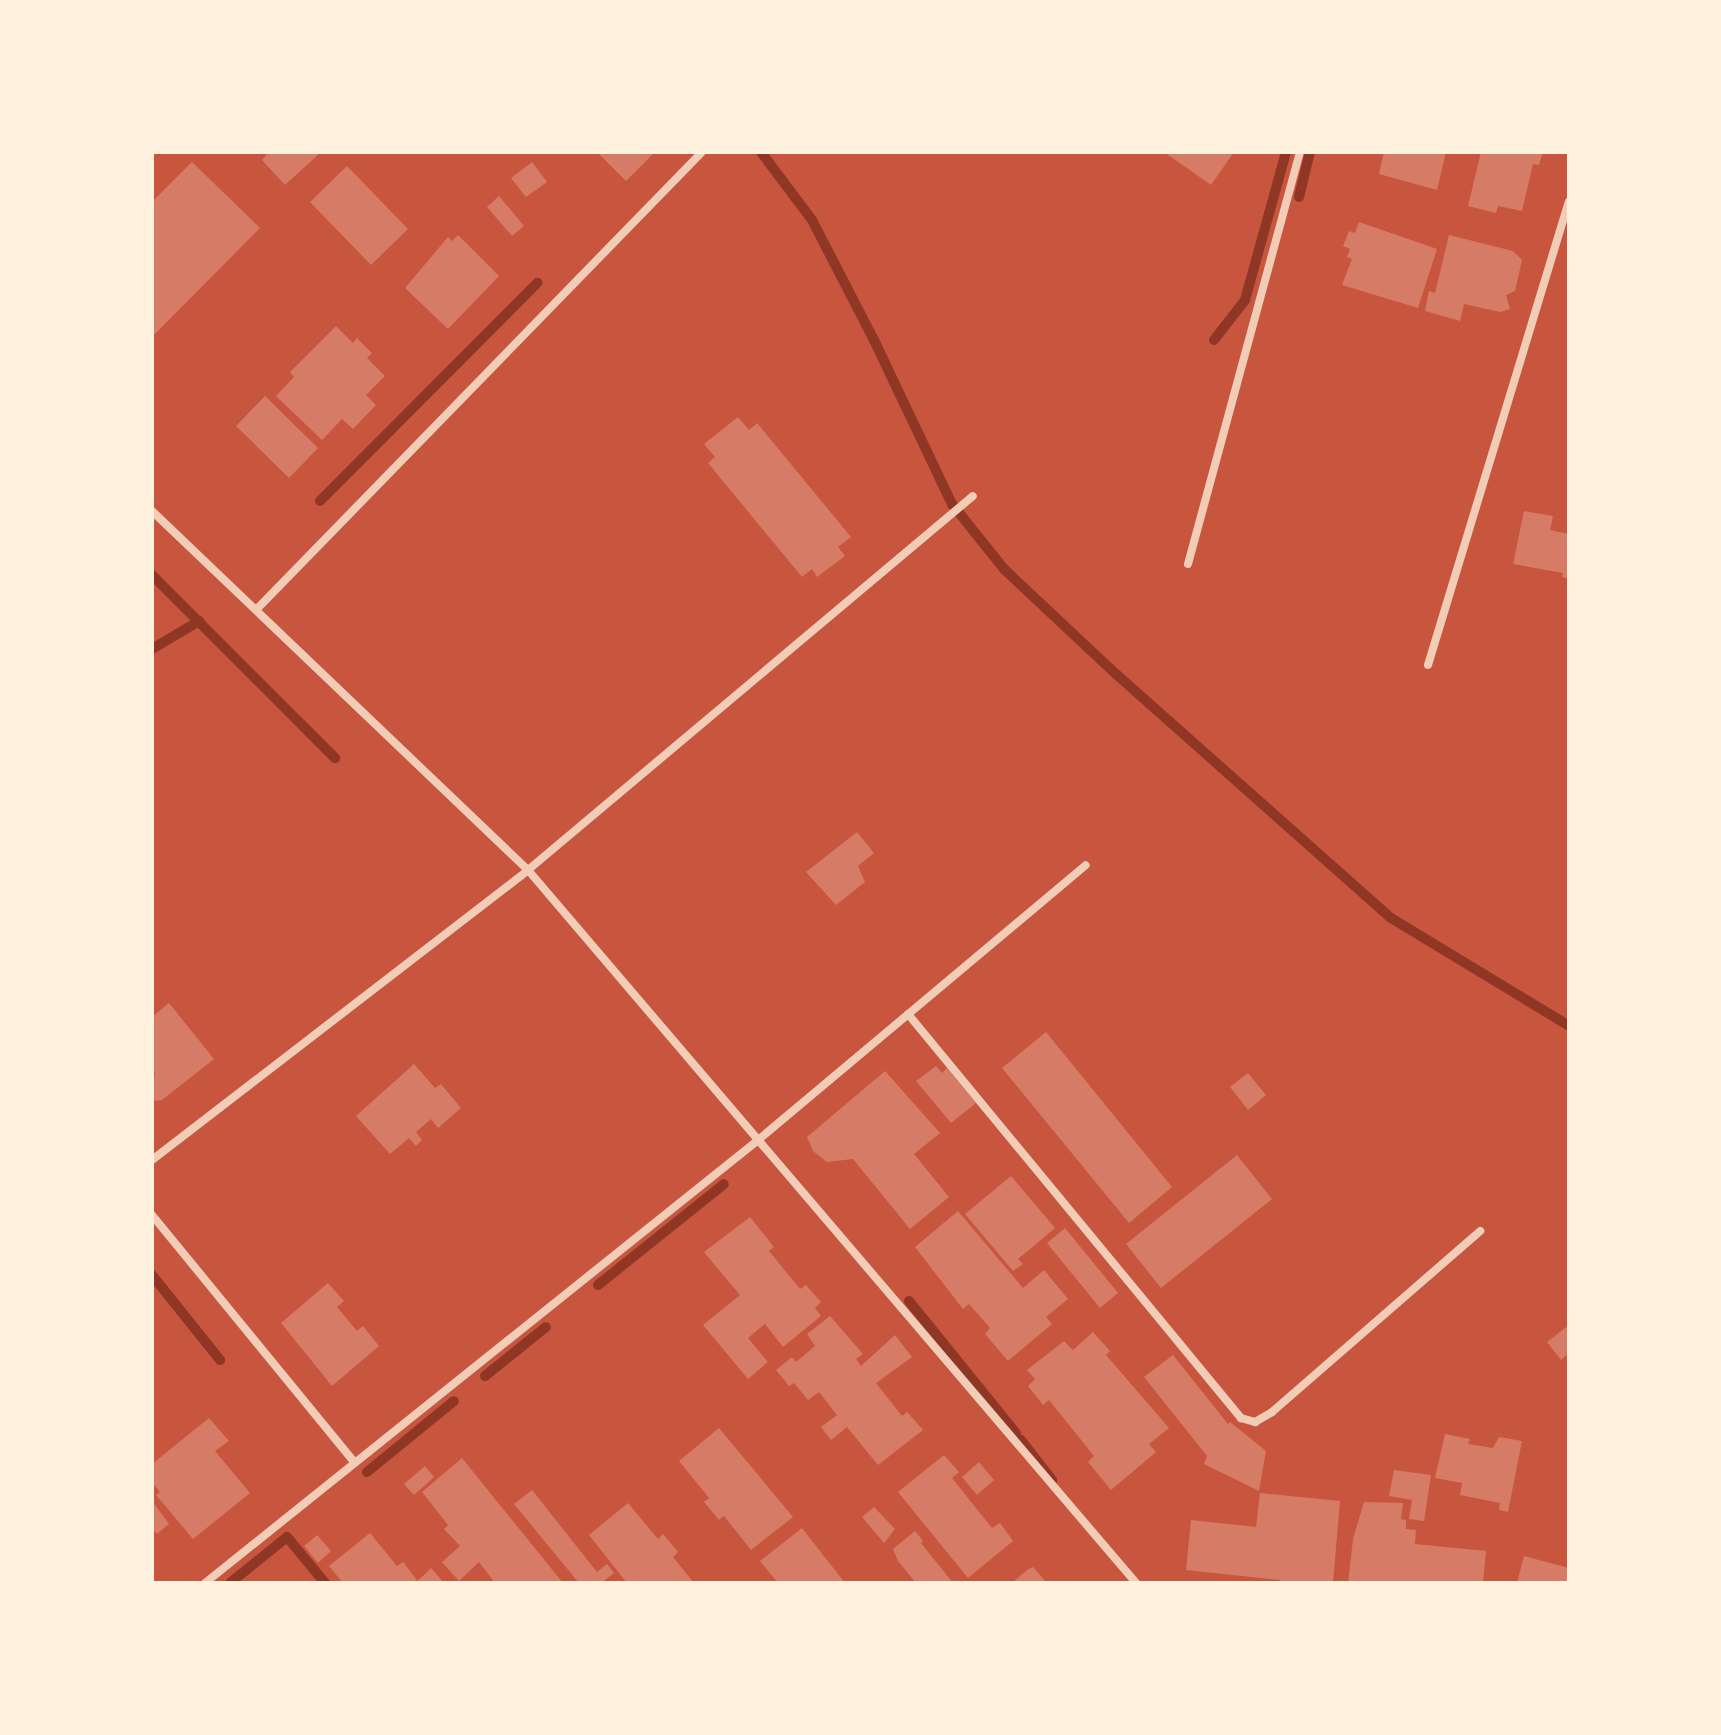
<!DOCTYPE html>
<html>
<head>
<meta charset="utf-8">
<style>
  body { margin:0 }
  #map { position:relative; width:1721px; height:1735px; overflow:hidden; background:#c8553d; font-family:"Noto Sans",sans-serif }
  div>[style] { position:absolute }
  .stream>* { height:10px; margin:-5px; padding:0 5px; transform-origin:5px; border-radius:5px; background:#8f3625 }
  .building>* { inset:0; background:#d67c66 }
  .minor>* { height:8px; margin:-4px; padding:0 4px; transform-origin:4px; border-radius:4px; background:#f1ccb7 }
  span { translate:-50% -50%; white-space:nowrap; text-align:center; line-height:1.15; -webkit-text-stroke:7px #fff3e0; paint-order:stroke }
  .frame { position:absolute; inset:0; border:154px solid #fff3e0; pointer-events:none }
</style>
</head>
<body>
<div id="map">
  <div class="stream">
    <div style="left:761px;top:152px;width:85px;rotate:53.1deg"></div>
    <div style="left:812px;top:220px;width:135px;rotate:62.7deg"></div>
    <div style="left:874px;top:340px;width:182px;rotate:64.6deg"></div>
    <div style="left:952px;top:504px;width:83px;rotate:51.3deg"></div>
    <div style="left:1004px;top:569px;width:154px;rotate:43.2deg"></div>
    <div style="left:1116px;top:674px;width:368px;rotate:41.6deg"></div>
    <div style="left:1391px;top:918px;width:208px;rotate:31.2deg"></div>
    <div style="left:1299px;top:197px;width:46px;rotate:-76.3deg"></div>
    <div style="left:1214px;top:340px;width:51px;rotate:-52.2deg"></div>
    <div style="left:1245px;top:300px;width:154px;rotate:-74.5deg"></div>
    <div style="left:320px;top:501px;width:308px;rotate:-45.1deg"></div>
    <div style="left:152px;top:575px;width:259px;rotate:45deg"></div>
    <div style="left:152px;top:649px;width:55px;rotate:-30.8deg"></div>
    <div style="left:152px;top:1275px;width:109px;rotate:51.3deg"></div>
    <div style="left:598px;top:1285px;width:161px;rotate:-38.7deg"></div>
    <div style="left:909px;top:1301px;width:170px;rotate:51deg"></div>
    <div style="left:485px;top:1376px;width:78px;rotate:-38.8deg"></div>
    <div style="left:1021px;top:1440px;width:51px;rotate:52.2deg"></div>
    <div style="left:367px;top:1472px;width:112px;rotate:-39.2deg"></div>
    <div style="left:230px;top:1583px;width:73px;rotate:-38.9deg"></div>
    <div style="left:287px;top:1537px;width:60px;rotate:50.4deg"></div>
  </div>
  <div class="building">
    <div style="clip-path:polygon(269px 152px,321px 152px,285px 185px,262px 160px)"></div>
    <div style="clip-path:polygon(597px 152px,655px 152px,626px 181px)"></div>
    <div style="clip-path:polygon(1164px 152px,1234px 152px,1211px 185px)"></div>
    <div style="clip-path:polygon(1384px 152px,1446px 152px,1437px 190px,1379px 174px)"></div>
    <div style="clip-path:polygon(1481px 152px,1543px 152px,1539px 165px,1533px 164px,1522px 211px,1498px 206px,1496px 213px,1468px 206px)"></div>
    <div style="clip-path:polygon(192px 162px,260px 228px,152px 337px,152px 202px)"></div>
    <div style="clip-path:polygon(532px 162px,547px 182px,526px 197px,511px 178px)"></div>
    <div style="clip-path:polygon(347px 166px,408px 229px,371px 265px,310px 202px)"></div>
    <div style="clip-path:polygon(499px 196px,524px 226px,512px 236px,487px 207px)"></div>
    <div style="clip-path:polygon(1359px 222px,1437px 249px,1418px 308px,1342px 285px,1352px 259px,1347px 257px,1350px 249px,1343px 246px,1349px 231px,1355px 233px)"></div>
    <div style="clip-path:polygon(458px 235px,499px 276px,448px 329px,405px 288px,448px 237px,452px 241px)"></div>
    <div style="clip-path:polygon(1449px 235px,1513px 251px,1522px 260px,1515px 291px,1506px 295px,1510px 309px,1500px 312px,1464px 304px,1460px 321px,1425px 311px,1429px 291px,1435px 293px)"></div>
    <div style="clip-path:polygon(336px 326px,353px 343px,357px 338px,372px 353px,367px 358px,385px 376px,366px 395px,376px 405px,353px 429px,342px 419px,322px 440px,276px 396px,294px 377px,290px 372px)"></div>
    <div style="clip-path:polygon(265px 396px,318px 448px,289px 478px,236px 426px)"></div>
    <div style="clip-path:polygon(738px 417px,749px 430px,757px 423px,851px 537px,838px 547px,845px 556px,817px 577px,812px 569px,802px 577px,708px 463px,715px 457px,704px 444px)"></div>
    <div style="clip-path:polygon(1524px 511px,1553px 516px,1550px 530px,1569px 534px,1569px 579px,1562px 577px,1563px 573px,1513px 564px)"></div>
    <div style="clip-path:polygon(857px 832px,874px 853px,858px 866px,865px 882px,836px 905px,806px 872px)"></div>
    <div style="clip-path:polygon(169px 1003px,214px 1059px,162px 1100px,156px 1101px,152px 1098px,155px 1072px,152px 1069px,152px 1017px)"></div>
    <div style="clip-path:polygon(1046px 1032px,1172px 1187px,1129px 1223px,1002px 1068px)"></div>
    <div style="clip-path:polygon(414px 1064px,435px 1088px,441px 1084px,461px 1108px,438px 1128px,431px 1119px,416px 1132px,422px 1140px,416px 1146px,409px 1138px,390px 1154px,356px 1116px)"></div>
    <div style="clip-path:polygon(936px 1066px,942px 1073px,947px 1068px,976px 1103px,951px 1123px,916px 1081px)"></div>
    <div style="clip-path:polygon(885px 1071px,940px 1133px,914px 1154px,949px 1197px,910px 1229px,853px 1159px,827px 1162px,813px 1151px,807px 1137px)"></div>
    <div style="clip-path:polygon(1248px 1073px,1266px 1095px,1248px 1110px,1230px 1087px)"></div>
    <div style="clip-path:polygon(1237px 1155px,1272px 1199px,1161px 1288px,1126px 1244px)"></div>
    <div style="clip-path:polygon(1011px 1176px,1055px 1228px,1018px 1259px,1023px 1264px,1013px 1271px,965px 1214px)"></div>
    <div style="clip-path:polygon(958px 1211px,1023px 1288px,1044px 1270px,1068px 1299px,1046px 1317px,1052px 1324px,1008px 1361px,985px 1334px,990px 1328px,969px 1304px,963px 1309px,915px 1247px)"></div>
    <div style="clip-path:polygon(750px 1217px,774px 1247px,769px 1251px,800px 1289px,806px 1285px,821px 1302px,815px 1308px,821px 1316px,783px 1347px,765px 1324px,748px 1338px,768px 1362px,748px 1379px,703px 1325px,740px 1295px,704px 1252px)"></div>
    <div style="clip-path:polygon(1065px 1228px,1118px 1293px,1100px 1308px,1047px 1243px)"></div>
    <div style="clip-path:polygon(328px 1283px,344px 1301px,337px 1307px,357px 1331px,363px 1326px,379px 1346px,332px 1386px,281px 1323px)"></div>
    <div style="clip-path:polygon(830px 1316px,863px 1354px,856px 1359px,861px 1366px,895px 1335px,912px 1357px,876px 1383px,902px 1416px,907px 1412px,923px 1430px,878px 1465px,847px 1427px,831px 1440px,821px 1427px,837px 1415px,819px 1392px,808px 1400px,794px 1383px,789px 1386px,776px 1370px,792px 1357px,796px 1362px,815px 1346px,807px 1334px)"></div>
    <div style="clip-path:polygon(1569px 1325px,1569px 1353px,1561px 1360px,1547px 1342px)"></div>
    <div style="clip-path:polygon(1093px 1332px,1110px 1351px,1106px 1355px,1169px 1428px,1149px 1444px,1156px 1452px,1111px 1490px,1088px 1462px,1094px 1456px,1049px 1400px,1043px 1405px,1028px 1386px,1035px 1379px,1027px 1370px,1064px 1341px,1073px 1350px)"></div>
    <div style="clip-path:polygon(1173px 1355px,1228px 1424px,1230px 1422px,1266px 1451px,1259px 1491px,1204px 1464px,1207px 1456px,1144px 1377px)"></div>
    <div style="clip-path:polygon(209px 1418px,229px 1441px,215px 1451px,250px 1493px,193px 1539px,156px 1495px,160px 1492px,152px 1482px,152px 1464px)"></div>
    <div style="clip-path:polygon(719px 1428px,793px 1517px,751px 1550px,724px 1516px,719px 1520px,704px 1502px,709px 1498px,679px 1461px)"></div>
    <div style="clip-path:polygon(1445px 1434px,1470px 1439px,1468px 1444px,1493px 1448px,1499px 1437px,1522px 1441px,1508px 1512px,1499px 1510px,1500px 1503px,1460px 1495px,1462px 1483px,1435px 1478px)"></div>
    <div style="clip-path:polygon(944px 1455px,959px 1472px,952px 1478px,992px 1528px,1000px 1523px,1013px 1541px,968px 1578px,898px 1492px)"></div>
    <div style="clip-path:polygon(462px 1458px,563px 1583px,495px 1583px,479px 1562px,459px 1581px,442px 1562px,460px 1546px,444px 1529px,448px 1525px,422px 1492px)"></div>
    <div style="clip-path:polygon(979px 1462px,994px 1480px,977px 1495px,962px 1477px)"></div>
    <div style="clip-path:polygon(425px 1466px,434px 1477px,414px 1495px,404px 1484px)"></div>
    <div style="clip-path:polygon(1394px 1470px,1431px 1475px,1424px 1521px,1409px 1519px,1412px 1500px,1389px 1496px)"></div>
    <div style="clip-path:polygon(532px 1490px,597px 1572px,607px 1564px,614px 1573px,601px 1583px,579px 1583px,514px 1504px)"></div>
    <div style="clip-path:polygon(1260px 1493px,1340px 1501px,1333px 1583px,1280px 1583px,1280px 1580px,1186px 1570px,1191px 1520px,1256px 1527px)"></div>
    <div style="clip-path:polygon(152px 1501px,169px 1524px,157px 1534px,152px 1528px)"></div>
    <div style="clip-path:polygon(1364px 1502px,1403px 1503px,1401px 1519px,1406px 1520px,1406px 1529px,1416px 1530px,1415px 1544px,1486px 1551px,1483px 1583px,1348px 1583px,1353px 1539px)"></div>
    <div style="clip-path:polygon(628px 1503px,658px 1539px,663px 1534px,678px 1552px,673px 1557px,694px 1583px,627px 1583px,589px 1535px)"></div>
    <div style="clip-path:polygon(874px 1507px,895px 1529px,884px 1543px,862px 1517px)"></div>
    <div style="clip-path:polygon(802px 1528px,820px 1551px,845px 1583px,778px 1583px,760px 1561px)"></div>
    <div style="clip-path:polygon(915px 1531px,923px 1541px,921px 1543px,953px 1583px,916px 1583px,898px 1561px,893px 1549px)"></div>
    <div style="clip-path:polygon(370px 1533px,397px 1566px,403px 1562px,417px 1580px,412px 1583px,343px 1583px,329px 1566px)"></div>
    <div style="clip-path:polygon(317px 1535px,331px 1551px,318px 1563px,304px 1546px)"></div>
    <div style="clip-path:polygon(1524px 1556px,1569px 1568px,1569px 1583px,1517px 1583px)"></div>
    <div style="clip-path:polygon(1033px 1567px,1047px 1583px,1012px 1583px,1027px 1570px)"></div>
    <div style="clip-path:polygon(431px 1568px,444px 1583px,415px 1583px,425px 1574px)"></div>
  </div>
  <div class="minor">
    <div style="left:152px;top:511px;width:520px;rotate:43.68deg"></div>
    <div style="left:528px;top:870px;width:937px;rotate:49.54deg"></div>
    <div style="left:1188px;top:564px;width:427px;rotate:-74.8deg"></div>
    <div style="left:256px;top:610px;width:639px;rotate:-45.76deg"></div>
    <div style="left:1428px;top:665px;width:484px;rotate:-73.1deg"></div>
    <div style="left:908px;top:1014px;width:524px;rotate:50.5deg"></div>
    <div style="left:1241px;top:1418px;width:15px;rotate:16deg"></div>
    <div style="left:1255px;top:1422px;width:20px;rotate:-30deg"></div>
    <div style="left:1272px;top:1412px;width:276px;rotate:-41deg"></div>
    <div style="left:152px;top:1160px;width:475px;rotate:-37.6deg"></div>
    <div style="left:528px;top:870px;width:581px;rotate:-40.05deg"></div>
    <div style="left:152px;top:1215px;width:320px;rotate:50.7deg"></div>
    <div style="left:205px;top:1583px;width:707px;rotate:-38.69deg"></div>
    <div style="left:757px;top:1141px;width:429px;rotate:-40deg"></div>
  </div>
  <div class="frame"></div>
</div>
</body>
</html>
